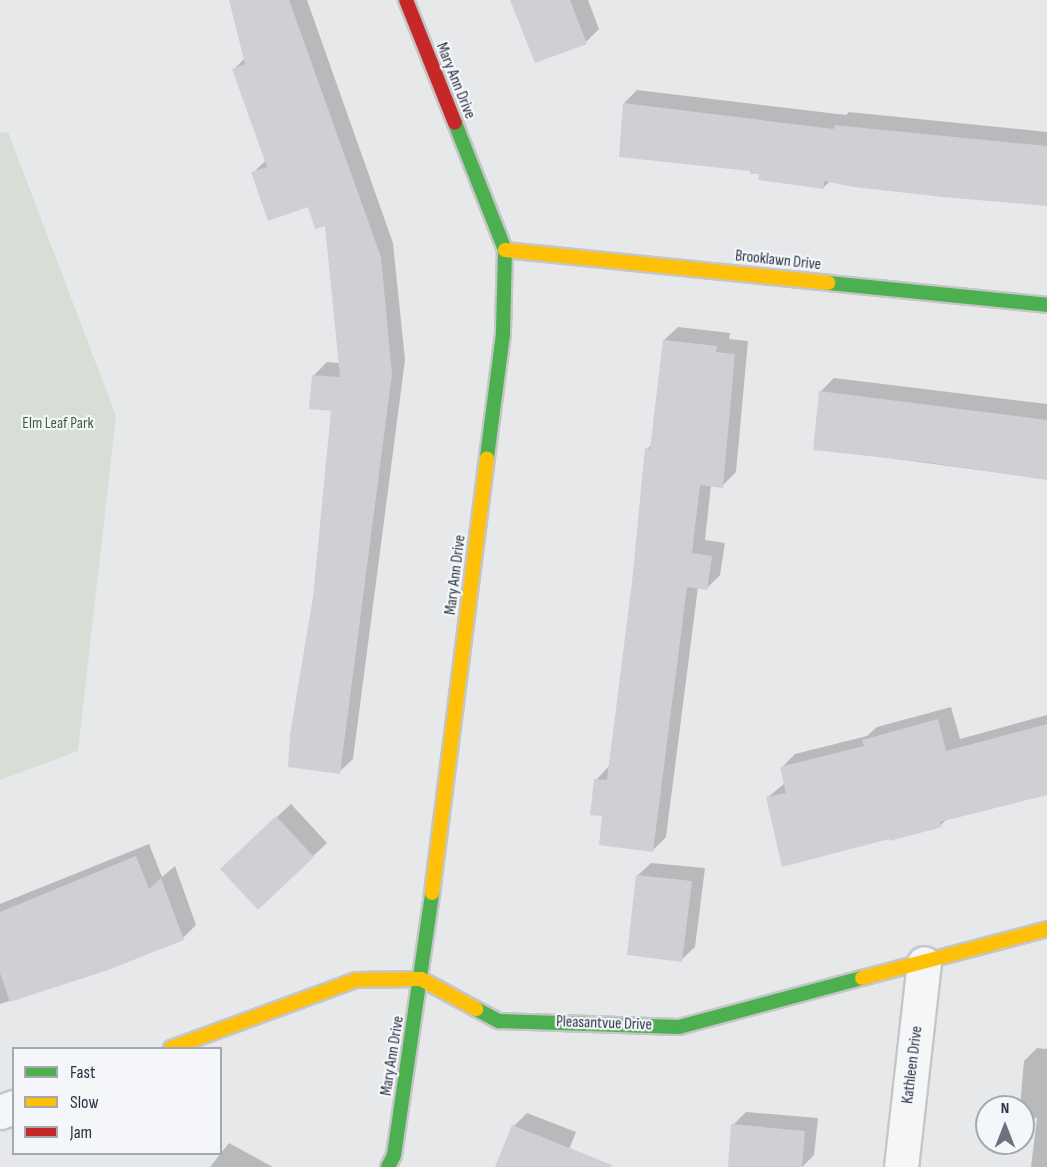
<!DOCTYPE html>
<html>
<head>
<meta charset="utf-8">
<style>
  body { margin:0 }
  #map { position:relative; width:1047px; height:1167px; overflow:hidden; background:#e6e8ea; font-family:"Sofia Sans Condensed",sans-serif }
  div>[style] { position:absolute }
  .green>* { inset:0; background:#d6ded6 }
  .shadow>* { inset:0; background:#0003 }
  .building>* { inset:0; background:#ced0d3 }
  .roads { filter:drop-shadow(2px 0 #c4c6c8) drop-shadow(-2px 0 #c4c6c8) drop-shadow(0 2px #c4c6c8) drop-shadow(0 -2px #c4c6c8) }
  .street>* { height:33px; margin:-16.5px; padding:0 16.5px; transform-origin:16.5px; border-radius:16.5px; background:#f5f6f7 }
  .fast>* { height:14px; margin:-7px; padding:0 7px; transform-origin:7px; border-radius:7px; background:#4caf50 }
  .slow>* { height:14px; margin:-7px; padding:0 7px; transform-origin:7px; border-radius:7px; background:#ffc107 }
  .jam>* { height:14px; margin:-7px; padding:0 7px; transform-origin:7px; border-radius:7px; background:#c62828 }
  span { translate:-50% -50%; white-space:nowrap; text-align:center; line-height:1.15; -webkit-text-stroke:4.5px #f4f6f9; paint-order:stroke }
  .street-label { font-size:16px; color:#2b3445 }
  .park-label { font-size:16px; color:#3f6138 }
  .legend { position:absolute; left:12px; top:1047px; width:210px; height:108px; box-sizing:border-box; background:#f4f6f9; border:2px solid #a4a8b1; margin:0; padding:8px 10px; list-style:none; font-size:18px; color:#2b3445 }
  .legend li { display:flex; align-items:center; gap:12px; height:30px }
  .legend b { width:30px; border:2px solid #a4a8b1 }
  .north { position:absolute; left:975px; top:1095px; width:60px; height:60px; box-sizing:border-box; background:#f4f6f9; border:2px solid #a4a8b1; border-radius:50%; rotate:0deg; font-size:16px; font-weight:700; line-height:24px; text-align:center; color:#2b3445 }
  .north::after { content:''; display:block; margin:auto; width:21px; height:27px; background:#6c737f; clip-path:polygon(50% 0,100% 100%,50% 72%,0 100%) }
</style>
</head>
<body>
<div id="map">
  <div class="green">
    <div style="clip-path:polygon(8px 132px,116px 416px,78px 751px,0 780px,0 133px)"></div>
  </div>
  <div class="shadow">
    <div style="clip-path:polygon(230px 0,307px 0,393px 243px,405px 360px,353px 759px,339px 772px,314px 597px,333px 410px,314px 375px,327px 362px,340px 363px,326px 224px,308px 205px,253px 173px,266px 160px,234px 69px,245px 58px)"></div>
    <div style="clip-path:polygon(512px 0,588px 0,599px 29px,586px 42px)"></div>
    <div style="clip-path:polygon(637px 90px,846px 115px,849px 112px,1047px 132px,1047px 205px,830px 181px,823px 188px,760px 172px,624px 103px)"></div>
    <div style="clip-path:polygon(678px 327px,730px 333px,729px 339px,748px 341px,736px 472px,722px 486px,711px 485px,705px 540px,725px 543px,720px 575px,707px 588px,698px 587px,666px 837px,653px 850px,604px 815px,596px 780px,609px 766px,634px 582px,647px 449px,653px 443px,664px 340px)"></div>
    <div style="clip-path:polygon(834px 378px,1047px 404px,1047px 479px,814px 448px,821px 391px)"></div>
    <div style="clip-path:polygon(951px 707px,960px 739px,1047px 715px,1047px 793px,947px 819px,941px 825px,767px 798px,785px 783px,782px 767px,795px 754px,867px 736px,877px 727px)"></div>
    <div style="clip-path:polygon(291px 804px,327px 843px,258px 908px,235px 856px)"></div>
    <div style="clip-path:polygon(149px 844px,162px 877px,175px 866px,196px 925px,183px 938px,107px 968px,0 1004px,0 904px)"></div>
    <div style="clip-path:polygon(651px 863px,705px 868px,695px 947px,681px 960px,637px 876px)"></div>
    <div style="clip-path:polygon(1037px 1048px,1047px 1049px,1047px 1167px,1031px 1167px,1037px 1118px,1023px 1117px,1023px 1107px,1020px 1107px,1024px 1061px)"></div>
    <div style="clip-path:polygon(746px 1112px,818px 1118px,814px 1155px,802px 1167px,729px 1167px,733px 1125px)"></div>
    <div style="clip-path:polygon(527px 1113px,576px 1132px,562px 1167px,497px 1167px,514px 1126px)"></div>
    <div style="clip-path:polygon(229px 1143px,273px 1167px,210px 1167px)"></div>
  </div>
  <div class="building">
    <div style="clip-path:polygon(229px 0,289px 0,381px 257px,392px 374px,340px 774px,288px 767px,290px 735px,313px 597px,331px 411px,309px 409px,312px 375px,340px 377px,325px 226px,315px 229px,308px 207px,268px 221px,251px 172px,267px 167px,232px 69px,245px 64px)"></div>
    <div style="clip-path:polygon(510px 0,570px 0,587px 44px,535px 63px)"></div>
    <div style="clip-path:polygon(623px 103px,834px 129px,834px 125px,1047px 146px,1047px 206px,943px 197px,854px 187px,824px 181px,824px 189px,758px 180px,759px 174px,750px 174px,750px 171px,619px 157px)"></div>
    <div style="clip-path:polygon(663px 340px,717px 346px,716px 352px,735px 354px,723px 488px,700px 485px,692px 553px,712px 556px,707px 590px,687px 587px,653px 852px,599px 845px,602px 816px,590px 815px,594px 779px,607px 780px,632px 582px,645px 448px,650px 449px)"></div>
    <div style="clip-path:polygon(819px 391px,1047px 420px,1047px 480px,925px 462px,813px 450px)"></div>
    <div style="clip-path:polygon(938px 719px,946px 751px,1047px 724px,1047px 795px,940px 822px,942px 827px,890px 841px,889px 839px,782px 867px,766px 797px,786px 793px,780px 767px,864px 746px,862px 740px)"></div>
    <div style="clip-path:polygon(276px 816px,314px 857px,258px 910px,220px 869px)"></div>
    <div style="clip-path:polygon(136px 856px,149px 889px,161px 878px,184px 940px,108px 970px,10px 1002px,0 973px,0 912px)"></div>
    <div style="clip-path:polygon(636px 875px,692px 881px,682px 962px,627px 955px)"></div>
    <div style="clip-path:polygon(731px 1124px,805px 1131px,802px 1167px,728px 1167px)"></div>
    <div style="clip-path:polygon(512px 1125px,612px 1165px,612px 1167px,495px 1167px)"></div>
  </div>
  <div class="roads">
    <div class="street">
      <div style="left:0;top:1112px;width:15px;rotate:-20deg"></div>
      <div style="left:901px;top:1167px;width:205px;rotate:-83.6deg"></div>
    </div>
    <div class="fast">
      <div style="left:455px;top:123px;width:136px;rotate:68.5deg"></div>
      <div style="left:505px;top:250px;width:84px;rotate:91.4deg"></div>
      <div style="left:503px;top:334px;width:125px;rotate:97.4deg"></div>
      <div style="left:828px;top:283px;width:220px;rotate:5.7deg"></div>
      <div style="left:476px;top:1009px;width:26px;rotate:28deg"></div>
      <div style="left:499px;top:1021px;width:180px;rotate:1.9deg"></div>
      <div style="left:679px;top:1027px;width:189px;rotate:-15deg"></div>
      <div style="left:388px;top:1167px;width:13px;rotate:-63deg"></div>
      <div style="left:394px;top:1155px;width:265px;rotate:-81.7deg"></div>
    </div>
    <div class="slow">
      <div style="left:505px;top:250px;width:325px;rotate:5.8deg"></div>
      <div style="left:432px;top:893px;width:438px;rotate:-82.8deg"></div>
      <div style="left:862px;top:978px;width:191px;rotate:-14.8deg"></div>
      <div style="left:171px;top:1048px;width:197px;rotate:-20.2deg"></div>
      <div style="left:356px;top:980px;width:65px;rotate:-0.9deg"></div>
      <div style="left:421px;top:979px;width:63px;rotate:28.6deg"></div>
    </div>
    <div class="jam">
      <div style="left:406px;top:0;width:132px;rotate:68.3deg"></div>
    </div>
  </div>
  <div class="street-label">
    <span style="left:455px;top:81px;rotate:68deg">Mary Ann Drive</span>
    <span style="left:778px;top:261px;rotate:6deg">Brooklawn Drive</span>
    <span style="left:456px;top:575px;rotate:-83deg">Mary Ann Drive</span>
    <span style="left:604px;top:1024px;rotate:2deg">Pleasantvue Drive</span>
    <span style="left:393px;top:1056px;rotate:-81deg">Mary Ann Drive</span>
    <span style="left:913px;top:1065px;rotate:-83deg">Kathleen Drive</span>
  </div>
  <div class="park-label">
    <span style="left:58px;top:424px">Elm Leaf Park</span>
  </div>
  <ul class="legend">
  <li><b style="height:8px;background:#4caf50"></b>Fast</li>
  <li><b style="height:8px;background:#ffc107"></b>Slow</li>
  <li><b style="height:8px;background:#c62828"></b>Jam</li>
  </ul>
  <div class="north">N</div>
</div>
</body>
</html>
